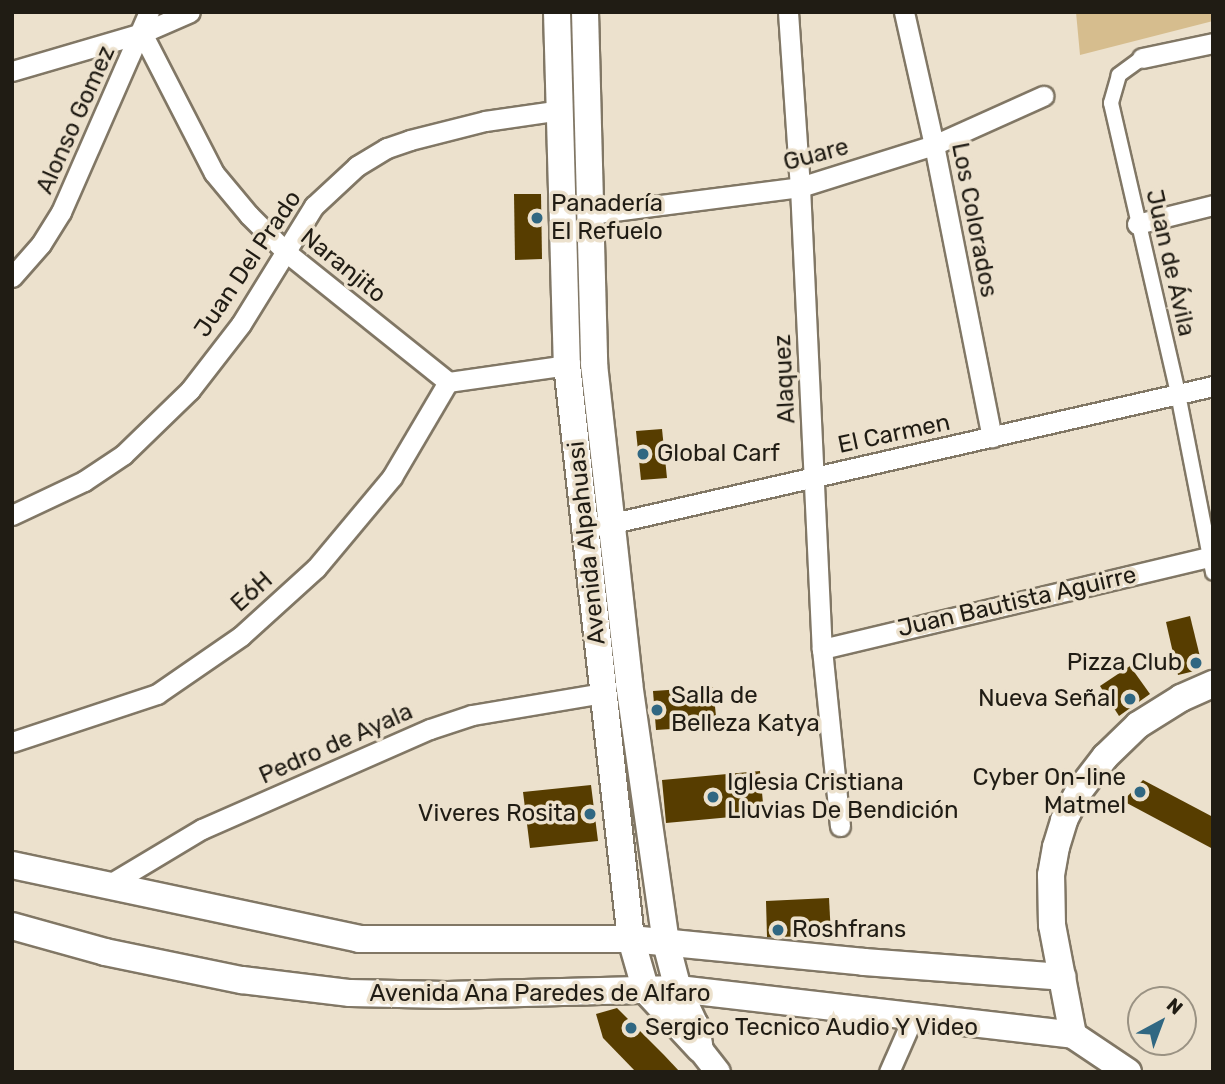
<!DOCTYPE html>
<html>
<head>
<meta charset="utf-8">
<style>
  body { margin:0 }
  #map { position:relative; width:1225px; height:1084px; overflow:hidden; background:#ece1cd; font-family:Rubik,sans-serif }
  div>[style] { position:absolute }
  .green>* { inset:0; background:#d6bd8e }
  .building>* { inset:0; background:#573d00 }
  .roads { filter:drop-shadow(2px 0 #817765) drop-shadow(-2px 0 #817765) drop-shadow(0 2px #817765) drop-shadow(0 -2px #817765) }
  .pedestrian>* { height:14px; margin:-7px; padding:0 7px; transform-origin:7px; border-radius:7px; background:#fff }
  .minor>* { height:19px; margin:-9.5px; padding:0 9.5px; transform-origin:9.5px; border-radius:9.5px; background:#fff }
  .tertiary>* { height:24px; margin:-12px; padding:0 12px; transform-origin:12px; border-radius:12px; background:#fff }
  .secondary>* { height:26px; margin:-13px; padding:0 13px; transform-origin:13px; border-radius:13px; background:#fff }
  .dots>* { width:19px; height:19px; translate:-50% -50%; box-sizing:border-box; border:4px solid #ece1cd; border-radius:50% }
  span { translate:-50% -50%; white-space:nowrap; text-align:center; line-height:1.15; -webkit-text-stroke:7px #ece1cd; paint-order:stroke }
  .street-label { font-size:24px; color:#201c14 }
  .poi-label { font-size:24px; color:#201c14 }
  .left { translate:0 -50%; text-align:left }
  .right { translate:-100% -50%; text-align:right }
  .frame { position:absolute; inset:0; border:14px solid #201c14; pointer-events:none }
  .north { position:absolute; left:1127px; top:986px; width:70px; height:70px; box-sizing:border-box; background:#ece1cd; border:2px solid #9a9283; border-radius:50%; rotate:41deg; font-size:19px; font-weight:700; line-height:28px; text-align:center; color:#201c14 }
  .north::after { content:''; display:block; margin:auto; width:24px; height:32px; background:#306782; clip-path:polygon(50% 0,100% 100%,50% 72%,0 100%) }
</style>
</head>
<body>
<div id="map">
  <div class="green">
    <div style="clip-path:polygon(1076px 12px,1213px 12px,1213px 21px,1080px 55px)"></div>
  </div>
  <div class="building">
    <div style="clip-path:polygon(514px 194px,541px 194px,542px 259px,515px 260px)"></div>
    <div style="clip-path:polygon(662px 429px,667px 478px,641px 480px,636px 431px)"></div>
    <div style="clip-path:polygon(1190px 616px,1203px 669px,1178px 675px,1166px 622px)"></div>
    <div style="clip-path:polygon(1130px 666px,1150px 694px,1119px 716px,1100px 686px)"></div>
    <div style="clip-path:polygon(713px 687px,717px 726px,656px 730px,653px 691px)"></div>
    <div style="clip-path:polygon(760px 771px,764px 814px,666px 823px,662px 780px)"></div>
    <div style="clip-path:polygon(1143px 780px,1213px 817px,1213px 849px,1123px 801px)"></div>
    <div style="clip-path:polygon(591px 785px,598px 841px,530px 848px,523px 792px)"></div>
    <div style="clip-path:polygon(829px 898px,831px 936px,767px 937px,766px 901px)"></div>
    <div style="clip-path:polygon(617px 1008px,664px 1055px,680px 1072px,636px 1072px,603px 1038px,596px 1014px)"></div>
  </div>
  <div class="roads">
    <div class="pedestrian">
      <div style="left:1142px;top:58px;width:29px;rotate:144deg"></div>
      <div style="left:1119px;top:75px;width:29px;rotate:106deg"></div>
      <div style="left:1111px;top:103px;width:299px;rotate:77deg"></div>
      <div style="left:1178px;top:394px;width:182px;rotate:78.9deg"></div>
    </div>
    <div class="minor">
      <div style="left:788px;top:12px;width:175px;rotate:86.1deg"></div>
      <div style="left:800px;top:187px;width:463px;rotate:87.3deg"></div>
      <div style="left:822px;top:649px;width:178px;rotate:84.2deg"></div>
      <div style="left:904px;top:12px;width:136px;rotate:77.3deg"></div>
      <div style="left:934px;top:145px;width:298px;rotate:78.8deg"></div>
      <div style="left:142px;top:33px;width:157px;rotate:62.8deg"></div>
      <div style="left:214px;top:173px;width:55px;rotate:50.2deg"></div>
      <div style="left:249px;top:215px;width:52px;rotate:45deg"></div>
      <div style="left:286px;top:252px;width:208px;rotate:38.7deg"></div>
      <div style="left:448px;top:382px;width:120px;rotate:-8.1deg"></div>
      <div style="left:1142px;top:58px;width:73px;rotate:-11.9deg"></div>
      <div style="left:12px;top:71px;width:135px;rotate:-16.3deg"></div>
      <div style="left:142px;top:33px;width:52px;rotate:-23.6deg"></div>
      <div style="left:590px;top:214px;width:212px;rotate:-7.3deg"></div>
      <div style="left:800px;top:187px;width:140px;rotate:-17.4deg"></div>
      <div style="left:934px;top:145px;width:120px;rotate:-24.2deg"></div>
      <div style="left:1137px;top:224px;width:78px;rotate:-14deg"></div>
      <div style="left:12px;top:277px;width:44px;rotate:-48.7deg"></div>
      <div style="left:41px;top:244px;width:38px;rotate:-58deg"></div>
      <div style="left:61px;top:212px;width:219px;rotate:-66.3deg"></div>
      <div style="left:12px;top:515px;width:80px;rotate:-25.3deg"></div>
      <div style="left:84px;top:481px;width:47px;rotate:-33.7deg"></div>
      <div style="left:123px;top:455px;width:93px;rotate:-44.1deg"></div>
      <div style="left:190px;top:390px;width:83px;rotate:-52.3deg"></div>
      <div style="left:241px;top:324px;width:139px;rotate:-58.3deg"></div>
      <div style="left:314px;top:206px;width:59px;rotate:-42.9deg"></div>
      <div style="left:357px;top:166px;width:35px;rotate:-31deg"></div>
      <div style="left:387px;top:148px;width:24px;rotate:-19deg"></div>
      <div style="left:410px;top:140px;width:77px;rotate:-14.2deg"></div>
      <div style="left:485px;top:121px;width:76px;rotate:-8.3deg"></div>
      <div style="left:600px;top:526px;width:629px;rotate:-12.86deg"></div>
      <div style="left:822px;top:649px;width:402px;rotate:-13.4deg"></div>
      <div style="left:12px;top:742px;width:153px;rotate:-18.3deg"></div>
      <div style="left:157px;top:694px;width:102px;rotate:-34.6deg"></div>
      <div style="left:241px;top:636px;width:101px;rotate:-42.2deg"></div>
      <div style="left:316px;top:568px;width:119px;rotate:-50.1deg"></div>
      <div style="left:392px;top:477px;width:110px;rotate:-59.5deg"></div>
      <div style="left:105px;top:887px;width:113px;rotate:-30.9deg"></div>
      <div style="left:202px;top:829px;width:249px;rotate:-23.7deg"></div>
      <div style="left:430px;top:729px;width:44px;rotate:-18.4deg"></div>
      <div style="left:472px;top:715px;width:133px;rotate:-9.5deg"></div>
      <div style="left:889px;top:1072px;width:62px;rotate:-66.3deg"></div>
    </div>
    <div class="tertiary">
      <div style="left:700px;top:1049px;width:29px;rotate:52deg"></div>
    </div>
    <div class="secondary">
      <div style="left:557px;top:12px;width:353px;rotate:88.4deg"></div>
      <div style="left:567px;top:365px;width:578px;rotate:83.64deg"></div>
      <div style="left:631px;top:939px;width:54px;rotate:73.9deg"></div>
      <div style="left:646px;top:991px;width:79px;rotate:47deg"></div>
      <div style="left:585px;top:12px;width:352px;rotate:88.5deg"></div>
      <div style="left:594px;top:364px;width:321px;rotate:83.7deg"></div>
      <div style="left:629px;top:683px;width:263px;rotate:81.9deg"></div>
      <div style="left:666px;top:943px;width:48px;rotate:75.4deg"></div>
      <div style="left:678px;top:989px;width:40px;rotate:65deg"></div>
      <div style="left:695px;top:1025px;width:19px;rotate:78deg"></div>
      <div style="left:12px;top:865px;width:355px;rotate:12deg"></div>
      <div style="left:359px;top:939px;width:272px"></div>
      <div style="left:631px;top:939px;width:234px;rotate:5.6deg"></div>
      <div style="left:864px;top:962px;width:199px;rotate:4.3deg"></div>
      <div style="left:12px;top:926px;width:97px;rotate:15.6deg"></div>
      <div style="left:105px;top:952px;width:140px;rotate:11.6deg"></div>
      <div style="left:242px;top:980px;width:109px;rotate:6.9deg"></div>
      <div style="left:350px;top:993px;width:97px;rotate:1.2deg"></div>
      <div style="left:447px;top:995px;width:231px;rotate:-1.5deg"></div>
      <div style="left:678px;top:989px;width:398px;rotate:6.6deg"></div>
      <div style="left:1128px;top:1072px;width:66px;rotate:-146.1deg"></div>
      <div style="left:1073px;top:1035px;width:112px;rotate:-100.8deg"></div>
      <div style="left:1052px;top:925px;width:50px;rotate:-91.1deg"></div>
      <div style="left:1051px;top:875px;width:28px;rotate:-80deg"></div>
      <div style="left:1056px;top:847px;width:28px;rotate:-73deg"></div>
      <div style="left:1064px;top:820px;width:33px;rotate:-63deg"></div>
      <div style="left:1079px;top:791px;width:43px;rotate:-52.6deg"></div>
      <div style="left:1105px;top:757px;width:46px;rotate:-44.1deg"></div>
      <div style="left:1138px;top:725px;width:51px;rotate:-32.1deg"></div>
      <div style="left:1181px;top:698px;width:35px;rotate:-24deg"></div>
    </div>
  </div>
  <div class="dots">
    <div style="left:537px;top:218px;background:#306782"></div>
    <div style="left:643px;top:454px;background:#306782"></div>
    <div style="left:1196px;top:663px;background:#306782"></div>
    <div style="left:1130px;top:699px;background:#306782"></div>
    <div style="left:657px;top:710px;background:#306782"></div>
    <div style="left:1140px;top:792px;background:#306782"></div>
    <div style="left:713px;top:797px;background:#306782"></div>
    <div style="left:590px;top:814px;background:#306782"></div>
    <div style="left:778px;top:930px;background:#306782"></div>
    <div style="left:631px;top:1028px;background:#306782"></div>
  </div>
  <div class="street-label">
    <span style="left:76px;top:120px;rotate:-66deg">Alonso Gomez</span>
    <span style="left:816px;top:155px;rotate:-15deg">Guare</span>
    <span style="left:974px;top:220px;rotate:79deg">Los Colorados</span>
    <span style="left:1170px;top:263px;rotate:77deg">Juan de Ávila</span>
    <span style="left:248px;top:264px;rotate:-56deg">Juan Del Prado</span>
    <span style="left:343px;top:266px;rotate:39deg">Naranjito</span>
    <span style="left:785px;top:379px;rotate:-93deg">Alaquez</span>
    <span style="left:894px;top:434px;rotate:-12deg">El Carmen</span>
    <span style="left:587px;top:543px;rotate:-96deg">Avenida Alpahuasi</span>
    <span style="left:252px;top:592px;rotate:-42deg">E6H</span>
    <span style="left:1017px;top:602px;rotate:-13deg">Juan Bautista Aguirre</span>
    <span style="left:336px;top:744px;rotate:-24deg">Pedro de Ayala</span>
    <span style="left:540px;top:994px">Avenida Ana Paredes de Alfaro</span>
  </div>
  <div class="poi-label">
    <span class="left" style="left:551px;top:218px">Panadería<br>El Refuelo</span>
    <span class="left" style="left:657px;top:454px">Global Carf</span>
    <span class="right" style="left:1182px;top:663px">Pizza Club</span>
    <span class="left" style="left:671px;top:710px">Salla de<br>Belleza Katya</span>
    <span class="right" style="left:1116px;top:699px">Nueva Señal</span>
    <span class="right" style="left:1126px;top:792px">Cyber On-line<br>Matmel</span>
    <span class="left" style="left:727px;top:797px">Iglesia Cristiana<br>Lluvias De Bendición</span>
    <span class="right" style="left:576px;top:814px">Viveres Rosita</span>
    <span class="left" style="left:792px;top:930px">Roshfrans</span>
    <span class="left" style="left:645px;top:1028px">Sergico Tecnico Audio Y Video</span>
  </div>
  <div class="frame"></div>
  <div class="north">N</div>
</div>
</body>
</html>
